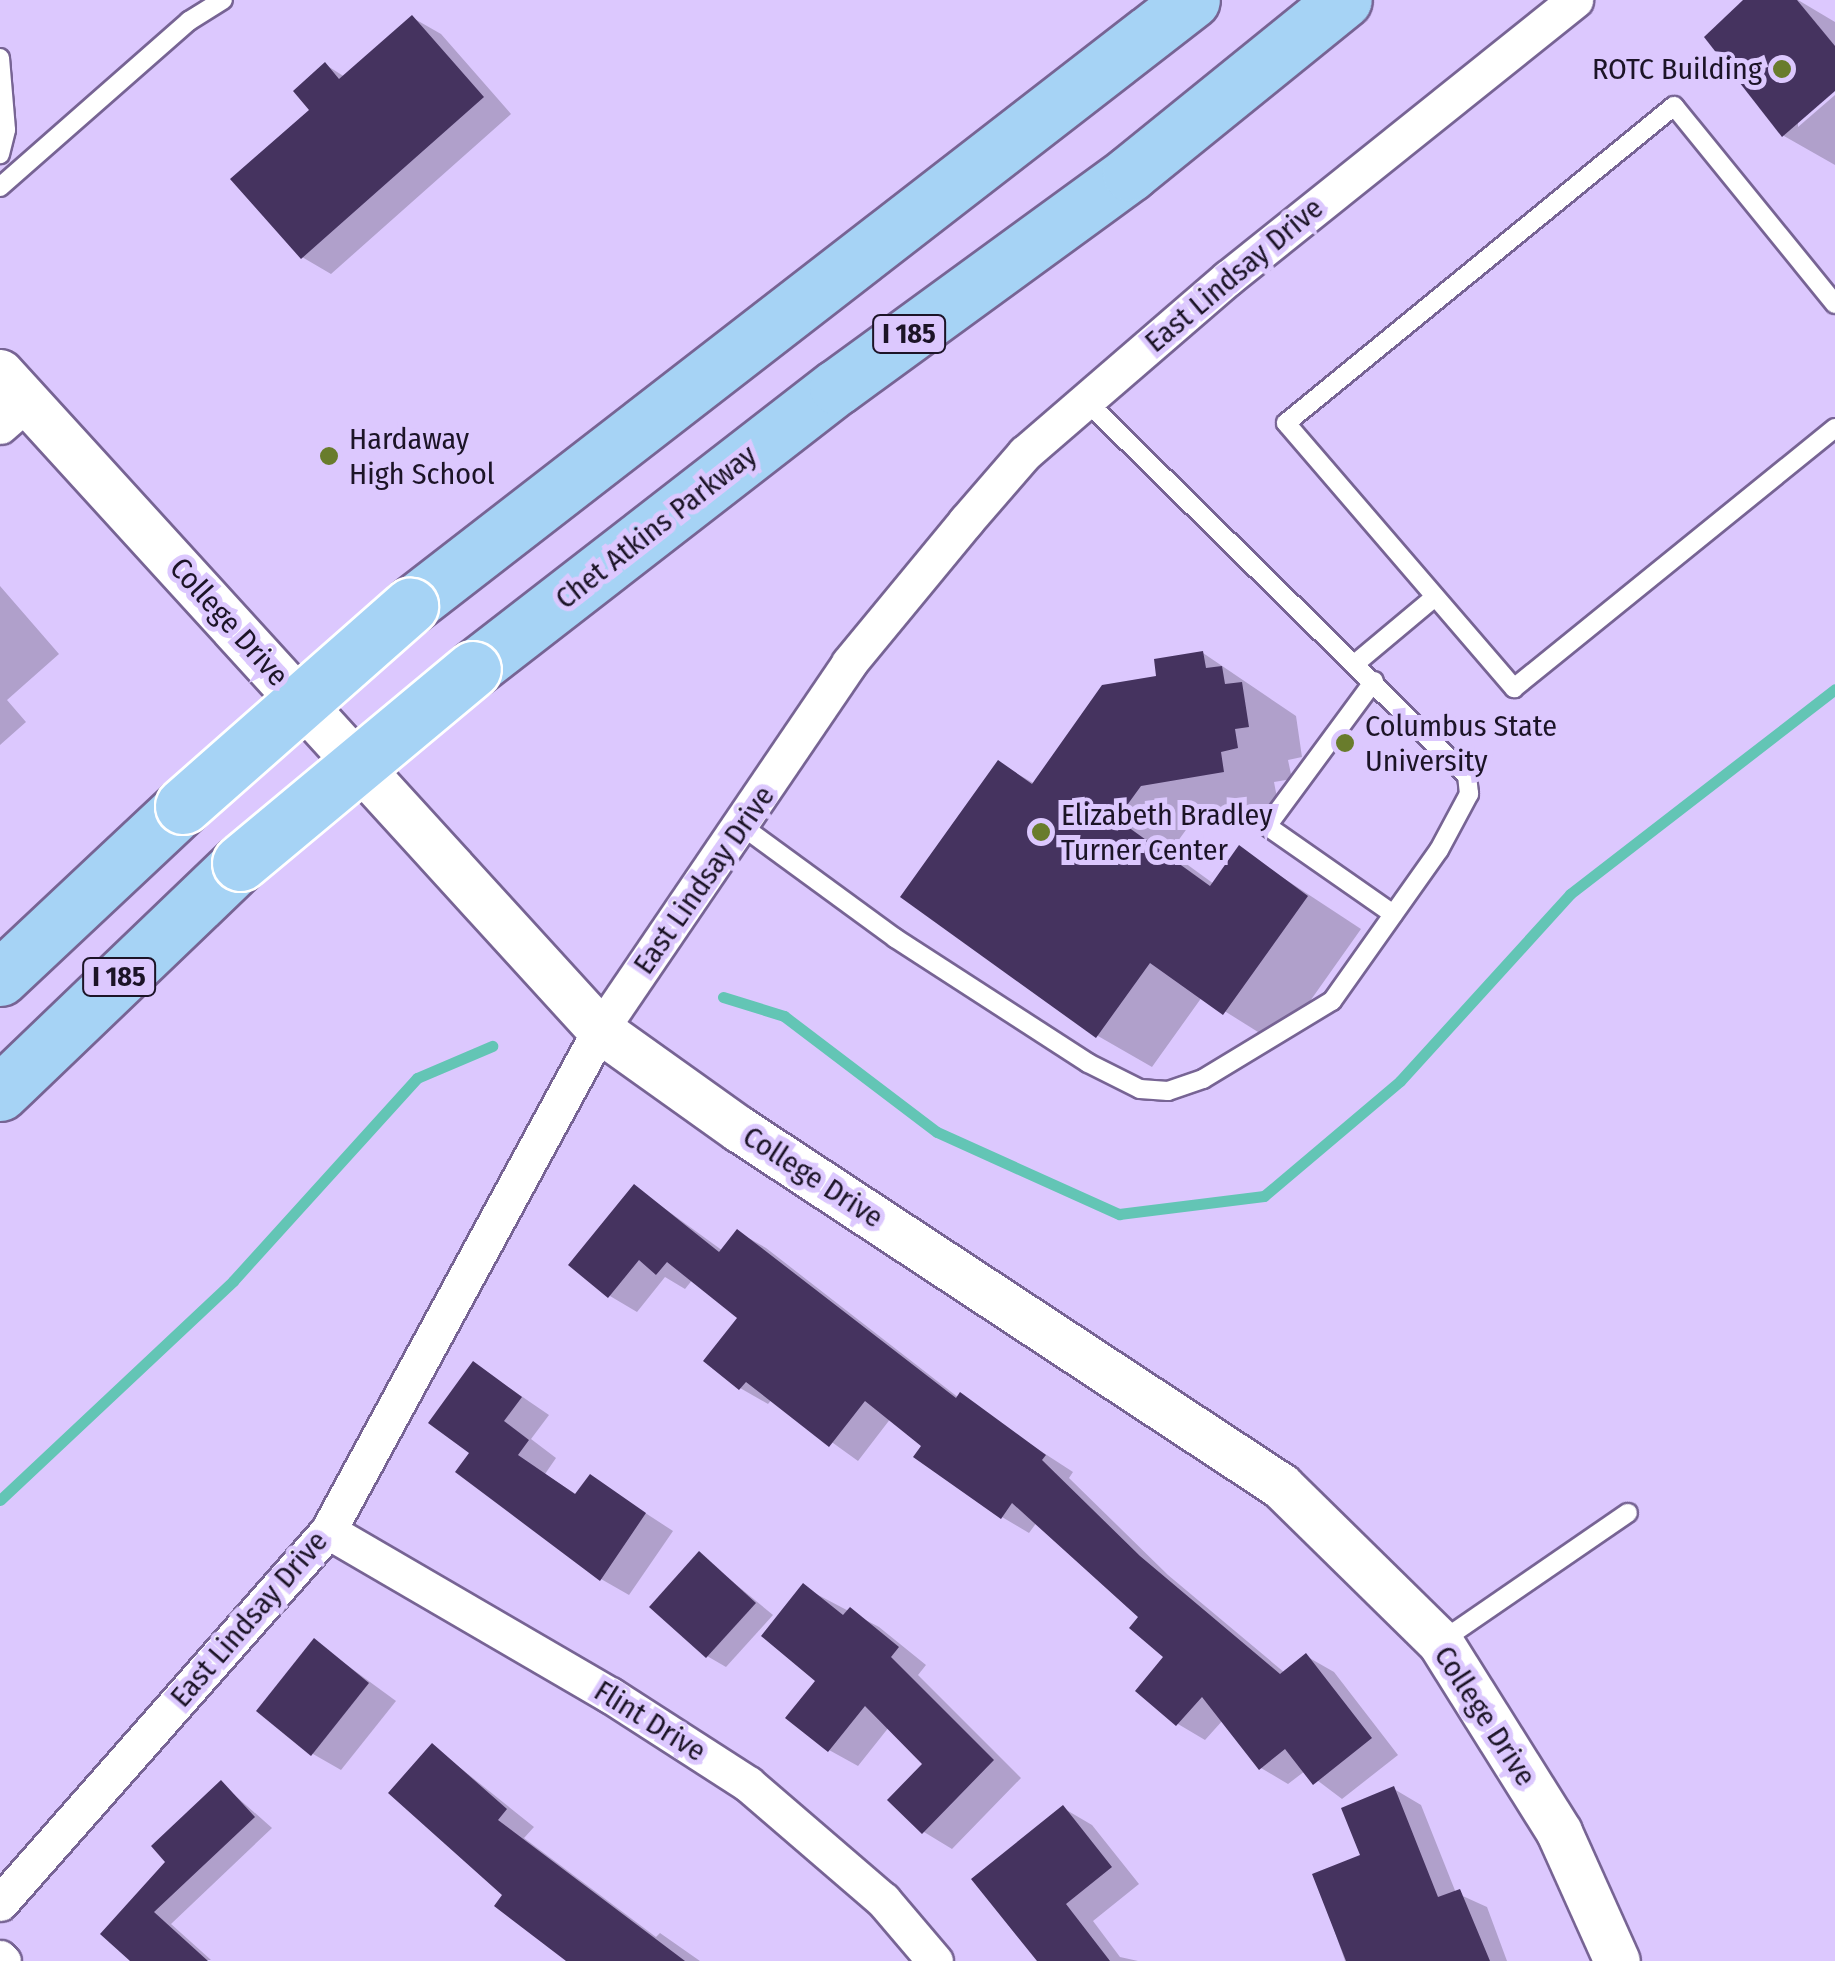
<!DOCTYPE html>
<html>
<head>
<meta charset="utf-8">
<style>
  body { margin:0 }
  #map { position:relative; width:1835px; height:1961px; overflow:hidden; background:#dcc8fe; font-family:"Fira Sans Condensed",sans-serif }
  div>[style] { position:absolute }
  .shadow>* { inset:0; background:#0003 }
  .stream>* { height:11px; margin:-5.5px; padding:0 5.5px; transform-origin:5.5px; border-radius:5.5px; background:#63c5b5 }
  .building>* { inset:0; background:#45335f }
  .roads { filter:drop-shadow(2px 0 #776494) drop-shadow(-2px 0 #776494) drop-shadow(0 2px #776494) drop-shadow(0 -2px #776494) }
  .service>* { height:18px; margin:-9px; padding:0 9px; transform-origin:9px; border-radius:9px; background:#fff }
  .minor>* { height:35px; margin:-17.5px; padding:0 17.5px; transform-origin:17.5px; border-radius:17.5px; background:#fff }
  .tertiary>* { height:45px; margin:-22.5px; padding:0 22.5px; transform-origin:22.5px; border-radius:22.5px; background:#fff }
  .motorway>* { height:55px; margin:-27.5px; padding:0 27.5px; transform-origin:27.5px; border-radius:27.5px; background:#a6d3f5 }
  .bridges { filter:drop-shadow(2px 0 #fff) drop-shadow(-2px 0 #fff) drop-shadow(0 2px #fff) drop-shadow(0 -2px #fff) }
  .motorway-bridge>* { height:55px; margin:-27.5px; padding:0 27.5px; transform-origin:27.5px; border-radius:27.5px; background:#a6d3f5 }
  .dots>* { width:28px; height:28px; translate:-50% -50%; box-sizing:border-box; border:5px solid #dcc8fe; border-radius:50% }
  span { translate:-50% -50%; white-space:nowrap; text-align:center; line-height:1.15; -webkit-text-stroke:10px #dcc8fe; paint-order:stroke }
  .shield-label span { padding:2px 8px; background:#dcc8fe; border:2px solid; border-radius:8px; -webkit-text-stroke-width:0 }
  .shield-label { font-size:28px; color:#1c1427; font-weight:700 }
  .poi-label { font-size:30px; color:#1c1427 }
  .right { translate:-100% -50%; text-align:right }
  .left { translate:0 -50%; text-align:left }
  .street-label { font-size:30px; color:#1c1427 }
</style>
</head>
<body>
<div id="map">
  <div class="shadow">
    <div style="clip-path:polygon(1747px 0,1798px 0,1835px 22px,1835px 88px,1798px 120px,1798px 127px,1835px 95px,1835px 165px,1784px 136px,1707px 37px)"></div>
    <div style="clip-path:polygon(413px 18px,441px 34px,511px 114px,331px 274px,302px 257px,312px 110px,326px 65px,345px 77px)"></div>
    <div style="clip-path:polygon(0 586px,59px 654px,7px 700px,26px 722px,0 745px)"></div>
    <div style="clip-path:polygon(1203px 653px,1296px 716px,1302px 757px,1288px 760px,1292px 779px,1274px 782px,1278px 803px,1196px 816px,1170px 852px,1214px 884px,1239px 849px,1361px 929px,1279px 1045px,1202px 997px,1152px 1067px,1098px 1036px,999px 763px,1035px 784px,1159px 678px)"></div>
    <div style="clip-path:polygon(635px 1187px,723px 1251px,738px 1232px,766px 1248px,959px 1398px,1073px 1472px,1069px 1478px,1168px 1575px,1285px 1673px,1306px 1656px,1334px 1672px,1398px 1755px,1342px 1799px,1305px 1771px,1288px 1784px,1261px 1768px,1223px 1720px,1205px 1740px,1178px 1724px,1138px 1691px,1167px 1657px,1141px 1617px,1037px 1522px,1029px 1533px,1002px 1517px,891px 1418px,858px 1461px,772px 1399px,768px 1404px,740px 1388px,740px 1318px,693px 1279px,685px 1289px,665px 1277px,637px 1312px,610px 1296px)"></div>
    <div style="clip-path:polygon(474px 1364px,549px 1415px,531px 1439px,556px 1458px,545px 1474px,577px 1495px,590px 1477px,673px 1531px,629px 1595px,601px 1579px,473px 1453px)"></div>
    <div style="clip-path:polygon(700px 1555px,773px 1615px,726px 1667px,707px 1656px)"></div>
    <div style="clip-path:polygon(803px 1587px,879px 1627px,926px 1665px,918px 1675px,1021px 1778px,952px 1849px,924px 1832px,926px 1764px,889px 1727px,858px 1766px,829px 1750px)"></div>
    <div style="clip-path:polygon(314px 1641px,396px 1701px,341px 1770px,313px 1754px)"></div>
    <div style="clip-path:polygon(433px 1746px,534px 1827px,524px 1838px,656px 1937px,660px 1933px,700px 1961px,570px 1961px,506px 1895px)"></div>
    <div style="clip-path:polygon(221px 1783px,272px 1828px,171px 1924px,211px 1960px,134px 1961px,169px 1862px)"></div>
    <div style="clip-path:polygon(1394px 1789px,1421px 1805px,1456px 1893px,1487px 1907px,1507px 1961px,1345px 1961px,1315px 1875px,1363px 1857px)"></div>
    <div style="clip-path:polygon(1063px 1808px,1092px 1825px,1139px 1884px,1093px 1921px,1120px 1957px,1138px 1961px,1041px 1961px)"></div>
  </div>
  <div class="stream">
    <div style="left:723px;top:997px;width:64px;rotate:17.3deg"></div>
    <div style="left:784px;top:1016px;width:192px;rotate:37.2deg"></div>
    <div style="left:937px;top:1132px;width:200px;rotate:24.3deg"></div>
    <div style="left:1119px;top:1214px;width:146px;rotate:-7.1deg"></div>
    <div style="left:1264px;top:1196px;width:178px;rotate:-40.2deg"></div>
    <div style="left:1400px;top:1081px;width:253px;rotate:-47.7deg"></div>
    <div style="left:1570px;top:894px;width:335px;rotate:-37.7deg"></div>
    <div style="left:0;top:1500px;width:320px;rotate:-43.2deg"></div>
    <div style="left:233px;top:1281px;width:274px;rotate:-47.8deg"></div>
    <div style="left:417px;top:1078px;width:82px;rotate:-23.1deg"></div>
  </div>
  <div class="building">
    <div style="clip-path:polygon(1743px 0,1797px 0,1835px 46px,1835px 91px,1782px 137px,1704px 37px)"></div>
    <div style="clip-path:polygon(412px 15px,484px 97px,301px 259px,230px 179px,309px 110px,293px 91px,325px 62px,339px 79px)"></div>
    <div style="clip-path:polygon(1203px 651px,1206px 668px,1222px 666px,1225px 684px,1242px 682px,1249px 727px,1235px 729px,1238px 748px,1221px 752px,1224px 772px,1141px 786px,1117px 819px,1210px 886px,1239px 845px,1308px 896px,1223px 1015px,1150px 963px,1096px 1038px,900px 897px,998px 760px,1032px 784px,1102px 685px,1156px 676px,1154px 659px)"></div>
    <div style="clip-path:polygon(634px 1184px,719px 1252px,737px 1229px,956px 1398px,960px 1392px,1046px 1455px,1042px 1460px,1140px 1556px,1280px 1674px,1306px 1653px,1372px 1738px,1313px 1785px,1285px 1749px,1259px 1770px,1202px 1697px,1176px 1726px,1135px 1691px,1163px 1657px,1129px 1628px,1138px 1617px,1012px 1503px,1001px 1519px,913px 1457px,921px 1446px,865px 1401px,829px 1447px,746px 1382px,739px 1390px,703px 1361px,737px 1318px,667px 1262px,656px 1275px,639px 1260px,608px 1298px,568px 1265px)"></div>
    <div style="clip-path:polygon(473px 1361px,522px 1397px,504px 1421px,529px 1440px,518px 1455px,575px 1494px,590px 1474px,646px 1513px,600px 1581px,455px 1472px,469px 1453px,428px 1423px)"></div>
    <div style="clip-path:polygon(699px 1551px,756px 1603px,706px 1658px,649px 1607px)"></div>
    <div style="clip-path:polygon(803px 1583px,843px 1615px,850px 1607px,899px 1647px,891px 1657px,994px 1760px,922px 1834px,887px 1800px,922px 1764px,865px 1706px,828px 1752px,785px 1718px,815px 1681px,761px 1636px)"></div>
    <div style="clip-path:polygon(314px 1638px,369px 1683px,311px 1756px,256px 1711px)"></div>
    <div style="clip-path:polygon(432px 1743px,507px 1809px,498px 1820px,685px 1961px,566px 1961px,494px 1906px,502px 1895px,388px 1793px)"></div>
    <div style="clip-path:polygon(221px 1780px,255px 1817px,154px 1912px,208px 1961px,130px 1961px,100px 1934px,165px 1862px,151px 1846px)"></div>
    <div style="clip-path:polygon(1394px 1786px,1438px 1897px,1460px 1889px,1490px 1961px,1346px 1961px,1312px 1874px,1360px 1855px,1341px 1808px)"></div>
    <div style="clip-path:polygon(1063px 1805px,1112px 1867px,1066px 1904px,1110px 1961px,1037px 1961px,971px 1879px)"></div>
  </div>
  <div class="roads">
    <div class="service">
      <div style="left:0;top:58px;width:72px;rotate:85.2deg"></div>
      <div style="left:6px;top:130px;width:25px;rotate:104deg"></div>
      <div style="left:0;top:187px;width:252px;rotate:-41.3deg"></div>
      <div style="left:189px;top:21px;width:40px;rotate:-32deg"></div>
      <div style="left:1835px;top:304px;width:255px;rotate:-129.1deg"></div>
      <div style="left:1674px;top:106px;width:501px;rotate:140.75deg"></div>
      <div style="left:1286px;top:423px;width:350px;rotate:49.3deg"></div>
      <div style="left:1514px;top:688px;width:413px;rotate:-39deg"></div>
      <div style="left:1356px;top:663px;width:103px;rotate:-39.9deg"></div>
      <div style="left:1374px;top:681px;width:180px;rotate:126.4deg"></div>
      <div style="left:1267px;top:826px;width:154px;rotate:34.9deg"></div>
      <div style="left:742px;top:826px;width:190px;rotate:36.2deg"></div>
      <div style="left:895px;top:938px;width:230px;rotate:32.9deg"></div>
      <div style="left:1088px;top:1063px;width:58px;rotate:26.6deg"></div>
      <div style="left:1140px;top:1089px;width:28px;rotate:4deg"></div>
      <div style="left:1168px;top:1091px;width:37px;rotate:-19deg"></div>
      <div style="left:1203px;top:1079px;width:151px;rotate:-31.2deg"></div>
      <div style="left:1332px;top:1001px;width:185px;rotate:-54.7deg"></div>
      <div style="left:1439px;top:850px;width:64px;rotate:-61.8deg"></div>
      <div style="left:1469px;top:794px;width:18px;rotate:-96deg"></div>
      <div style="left:1467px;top:776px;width:536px;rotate:-135.45deg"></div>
      <div style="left:1440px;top:1642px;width:228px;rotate:-34.5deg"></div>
    </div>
    <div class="minor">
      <div style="left:0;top:426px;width:38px;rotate:-41deg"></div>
      <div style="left:328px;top:1531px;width:326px;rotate:30.2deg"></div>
      <div style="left:610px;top:1695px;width:164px;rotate:32.8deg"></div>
      <div style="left:748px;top:1784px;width:178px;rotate:40.7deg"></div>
      <div style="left:883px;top:1900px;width:80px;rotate:49.6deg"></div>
      <div style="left:0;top:1903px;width:496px;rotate:-48.6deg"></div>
      <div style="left:328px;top:1531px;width:570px;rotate:-61.5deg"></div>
      <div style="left:600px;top:1030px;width:443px;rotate:-55.8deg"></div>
      <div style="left:849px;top:663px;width:184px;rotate:-50.5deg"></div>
      <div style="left:966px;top:521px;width:90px;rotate:-49.1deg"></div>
      <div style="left:1025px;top:453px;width:268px;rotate:-40.8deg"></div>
      <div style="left:1228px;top:278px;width:445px;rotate:-38.7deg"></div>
      <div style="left:0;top:1958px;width:4px;rotate:45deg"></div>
    </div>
    <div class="tertiary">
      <div style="left:0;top:372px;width:890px;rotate:47.64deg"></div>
      <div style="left:600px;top:1030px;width:171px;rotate:35.5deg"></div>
      <div style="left:739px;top:1129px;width:649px;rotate:33.37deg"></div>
      <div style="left:1281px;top:1486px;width:223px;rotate:44.5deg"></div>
      <div style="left:1440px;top:1642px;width:224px;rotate:57.9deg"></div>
      <div style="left:1559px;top:1832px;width:141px;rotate:65.8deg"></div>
    </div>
    <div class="motorway">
      <div style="left:410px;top:606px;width:989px;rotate:-37.77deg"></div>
      <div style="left:473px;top:669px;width:460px;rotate:-37.8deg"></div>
      <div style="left:837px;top:387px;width:363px;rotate:-36.1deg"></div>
      <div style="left:1130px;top:173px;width:275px;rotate:-39deg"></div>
      <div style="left:0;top:978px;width:251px;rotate:-43.2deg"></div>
      <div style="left:0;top:1093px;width:332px;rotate:-43.8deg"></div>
    </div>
  </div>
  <div class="bridges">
    <div class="motorway-bridge">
      <div style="left:183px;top:806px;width:303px;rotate:-41.4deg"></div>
      <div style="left:240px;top:863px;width:303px;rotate:-39.8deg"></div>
    </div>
  </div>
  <div class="dots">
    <div style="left:1782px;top:69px;background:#697c2c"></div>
    <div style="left:329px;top:456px;background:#697c2c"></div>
    <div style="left:1345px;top:743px;background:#697c2c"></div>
    <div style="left:1041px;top:832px;background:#697c2c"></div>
  </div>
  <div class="shield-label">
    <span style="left:909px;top:334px">I 185</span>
    <span style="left:119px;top:977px">I 185</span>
  </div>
  <div class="poi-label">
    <span class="right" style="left:1762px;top:69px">ROTC Building</span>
    <span class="left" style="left:349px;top:456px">Hardaway<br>High School</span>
    <span class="left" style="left:1365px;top:743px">Columbus State<br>University</span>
    <span class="left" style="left:1061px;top:832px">Elizabeth Bradley<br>Turner Center</span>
  </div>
  <div class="street-label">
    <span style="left:1234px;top:275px;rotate:-40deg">East Lindsay Drive</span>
    <span style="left:656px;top:527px;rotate:-38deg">Chet Atkins Parkway</span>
    <span style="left:229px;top:622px;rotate:48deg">College Drive</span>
    <span style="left:704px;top:880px;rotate:-55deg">East Lindsay Drive</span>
    <span style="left:813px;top:1177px;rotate:33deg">College Drive</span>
    <span style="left:249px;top:1619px;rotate:-49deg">East Lindsay Drive</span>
    <span style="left:1485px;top:1716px;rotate:57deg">College Drive</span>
    <span style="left:650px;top:1721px;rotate:32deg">Flint Drive</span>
  </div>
</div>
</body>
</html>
